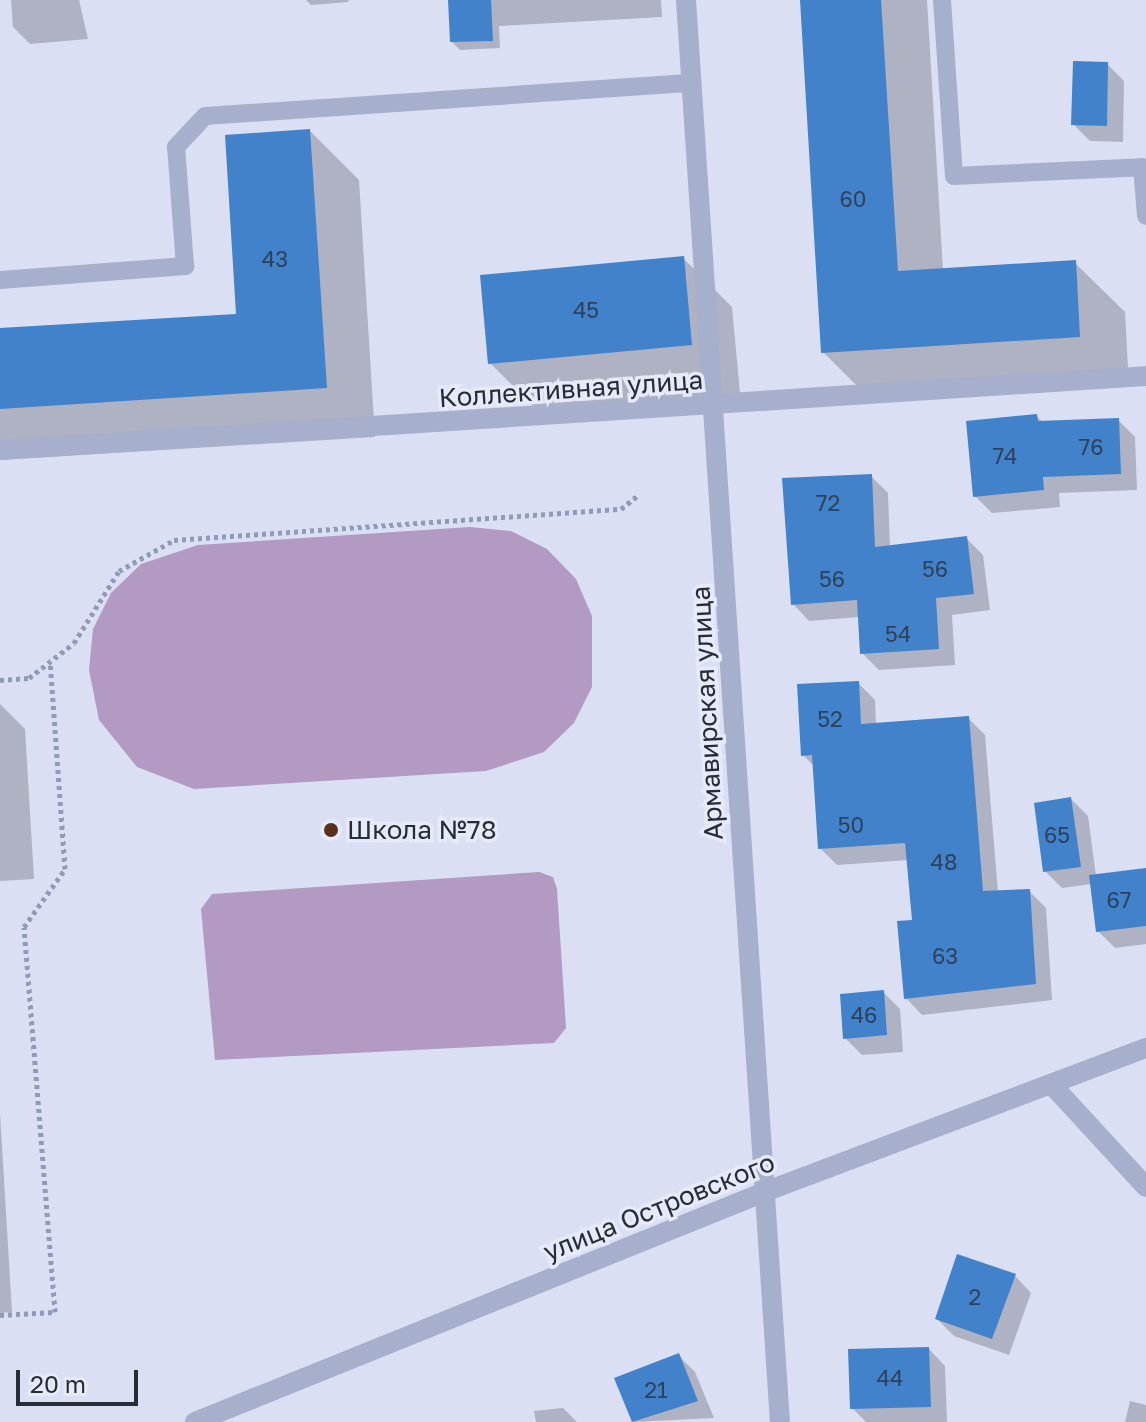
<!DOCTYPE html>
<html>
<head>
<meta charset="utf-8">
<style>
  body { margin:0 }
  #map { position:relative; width:1146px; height:1422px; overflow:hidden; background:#dadff3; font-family:"Golos Text",sans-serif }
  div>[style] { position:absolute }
  .green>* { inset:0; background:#b39ac2 }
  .shadow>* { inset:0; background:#0003 }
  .building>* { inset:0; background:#4182ca }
  .path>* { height:5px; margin-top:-2.5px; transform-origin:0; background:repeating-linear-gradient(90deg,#909bb7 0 4px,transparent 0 8px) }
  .lane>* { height:18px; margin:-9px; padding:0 9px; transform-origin:9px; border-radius:9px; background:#a6afcb }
  .street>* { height:20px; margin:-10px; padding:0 10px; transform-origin:10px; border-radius:10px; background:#a6afcb }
  .dots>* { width:22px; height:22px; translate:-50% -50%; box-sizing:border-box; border:4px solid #e7eafa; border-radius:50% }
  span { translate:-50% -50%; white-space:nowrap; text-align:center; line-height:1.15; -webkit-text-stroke:7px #e7eafa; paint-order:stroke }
  .number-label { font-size:22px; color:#2e425c }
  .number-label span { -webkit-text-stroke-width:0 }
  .street-label { font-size:26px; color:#272d37 }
  .poi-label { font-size:26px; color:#272d37 }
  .left { translate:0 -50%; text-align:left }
  .scale { position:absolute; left:16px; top:1370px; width:122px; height:36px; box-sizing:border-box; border:4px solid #272d37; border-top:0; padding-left:10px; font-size:24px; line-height:28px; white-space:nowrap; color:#272d37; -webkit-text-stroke:6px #e7eafa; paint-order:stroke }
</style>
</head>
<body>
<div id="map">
  <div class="green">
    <div style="clip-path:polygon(470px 527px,511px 531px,547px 549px,576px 579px,592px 616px,592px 687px,574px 723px,544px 752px,486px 771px,194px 789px,137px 767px,99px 720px,89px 670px,93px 629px,111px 593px,141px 564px,198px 545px)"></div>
    <div style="clip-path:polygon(539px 872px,553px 877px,557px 889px,566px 1028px,554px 1043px,215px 1060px,201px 909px,212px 894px)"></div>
  </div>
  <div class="shadow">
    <div style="clip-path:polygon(11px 0,79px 0,88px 39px,30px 44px,13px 27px)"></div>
    <div style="clip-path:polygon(306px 0,348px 0,349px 2px,311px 5px)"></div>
    <div style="clip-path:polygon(450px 0,661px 0,662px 17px,499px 26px,500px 48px,460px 50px,452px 42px)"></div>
    <div style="clip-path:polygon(802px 0,927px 0,943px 270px,1075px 263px,1125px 312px,1129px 386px,872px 401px,823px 352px)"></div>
    <div style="clip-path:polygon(1107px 64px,1124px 81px,1123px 142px,1090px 141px,1073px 124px)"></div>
    <div style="clip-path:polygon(310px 131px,359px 180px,375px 437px,0 460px,0 330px,238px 315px)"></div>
    <div style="clip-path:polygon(683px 258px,732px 307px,740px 393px,539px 412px,490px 363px)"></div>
    <div style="clip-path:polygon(1036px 416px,1043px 422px,1118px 420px,1135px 437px,1137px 490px,1059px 493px,1060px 507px,992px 513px,975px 496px)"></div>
    <div style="clip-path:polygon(871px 476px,888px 493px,890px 547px,966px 538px,983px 555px,990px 610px,952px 615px,955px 665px,879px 670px,862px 653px,860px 617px,809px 621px,793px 604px)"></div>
    <div style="clip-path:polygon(858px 683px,875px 700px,876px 725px,968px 718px,985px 735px,998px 892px,1029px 891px,1046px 908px,1052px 1000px,922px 1015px,906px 998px,914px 922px,909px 860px,837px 865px,820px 848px,814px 766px,803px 755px)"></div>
    <div style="clip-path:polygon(0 704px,25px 729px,34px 879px,0 881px)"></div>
    <div style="clip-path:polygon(1071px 799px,1088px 816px,1096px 876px,1146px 870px,1146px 944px,1115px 948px,1098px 931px,1092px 884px,1062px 888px,1045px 871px)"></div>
    <div style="clip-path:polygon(883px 992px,900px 1009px,903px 1052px,862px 1055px,845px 1038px)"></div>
    <div style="clip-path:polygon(0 1113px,12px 1312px,0 1313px)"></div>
    <div style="clip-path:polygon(1015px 1276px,1031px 1293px,1009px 1355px,954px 1336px,937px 1319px)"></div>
    <div style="clip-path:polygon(929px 1349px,945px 1366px,947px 1422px,866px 1422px,852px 1408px)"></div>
    <div style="clip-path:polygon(678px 1355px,695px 1372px,714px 1418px,634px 1422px,617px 1380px)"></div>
    <div style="clip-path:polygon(1130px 1401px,1146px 1405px,1146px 1422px,1125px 1422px)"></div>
    <div style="clip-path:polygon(563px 1408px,577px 1422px,536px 1422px,534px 1411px)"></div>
  </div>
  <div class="building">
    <div style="clip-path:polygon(448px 0,491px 0,493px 41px,450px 42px)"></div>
    <div style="clip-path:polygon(800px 0,881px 0,898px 271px,1076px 260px,1080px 337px,821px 353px)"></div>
    <div style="clip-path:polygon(1073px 61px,1108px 62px,1107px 126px,1071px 125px)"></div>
    <div style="clip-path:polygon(310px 129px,327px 388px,0 409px,0 328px,236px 314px,225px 135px)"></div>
    <div style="clip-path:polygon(684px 256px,692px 345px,488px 364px,480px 275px)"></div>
    <div style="clip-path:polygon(1037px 414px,1038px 421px,1119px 418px,1121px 474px,1043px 477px,1044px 490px,973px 497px,966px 421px)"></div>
    <div style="clip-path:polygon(872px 474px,875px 547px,967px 536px,974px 594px,936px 598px,939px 649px,860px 654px,857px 600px,791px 605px,782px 478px)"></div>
    <div style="clip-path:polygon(859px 681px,861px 724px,969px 716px,983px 891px,1030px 889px,1036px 984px,904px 999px,897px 921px,912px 920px,905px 843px,818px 849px,812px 755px,801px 756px,797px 684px)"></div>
    <div style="clip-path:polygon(1071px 797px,1081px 867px,1043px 872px,1034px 803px)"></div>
    <div style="clip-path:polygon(1146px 868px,1146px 926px,1096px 932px,1089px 875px)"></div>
    <div style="clip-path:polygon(884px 990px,887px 1035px,843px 1039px,840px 994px)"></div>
    <div style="clip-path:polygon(957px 1254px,1016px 1274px,992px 1339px,935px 1319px)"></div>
    <div style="clip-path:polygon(929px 1347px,931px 1407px,850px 1409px,848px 1349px)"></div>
    <div style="clip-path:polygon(679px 1353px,698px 1401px,632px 1422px,614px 1378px)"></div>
  </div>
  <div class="path">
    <div style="left:0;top:680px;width:29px;rotate:-4deg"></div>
    <div style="left:29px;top:678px;width:57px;rotate:-37.9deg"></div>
    <div style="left:74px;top:643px;width:85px;rotate:-58deg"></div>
    <div style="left:119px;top:571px;width:63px;rotate:-29.4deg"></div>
    <div style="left:174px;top:540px;width:448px;rotate:-4deg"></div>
    <div style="left:621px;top:509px;width:21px;rotate:-39deg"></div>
    <div style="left:0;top:1315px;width:55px;rotate:-3.1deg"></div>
    <div style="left:55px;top:1312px;width:386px;rotate:-94.6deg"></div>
    <div style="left:24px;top:927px;width:71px;rotate:-54.7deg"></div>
    <div style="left:65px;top:869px;width:208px;rotate:-94.1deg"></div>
  </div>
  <div class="lane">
    <div style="left:942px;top:0;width:176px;rotate:86.1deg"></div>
    <div style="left:954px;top:176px;width:188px;rotate:-2.7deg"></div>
    <div style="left:1142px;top:167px;width:49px;rotate:85.3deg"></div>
    <div style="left:0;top:280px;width:186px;rotate:-4.3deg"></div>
    <div style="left:185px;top:266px;width:119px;rotate:-94.3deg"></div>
    <div style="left:176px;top:147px;width:42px;rotate:-46.9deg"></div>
    <div style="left:205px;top:116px;width:488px;rotate:-3.9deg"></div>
  </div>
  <div class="street">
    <div style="left:686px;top:0;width:1425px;rotate:86.22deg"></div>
    <div style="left:0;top:450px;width:1148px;rotate:-3.69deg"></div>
    <div style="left:1053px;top:1086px;width:137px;rotate:47.4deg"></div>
    <div style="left:195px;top:1422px;width:611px;rotate:-21.99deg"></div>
    <div style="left:762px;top:1193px;width:410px;rotate:-20.7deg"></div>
  </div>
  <div class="dots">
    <div style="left:331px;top:830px;background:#5a311b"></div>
  </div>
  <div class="number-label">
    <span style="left:853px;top:199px">60</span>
    <span style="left:275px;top:259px">43</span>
    <span style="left:586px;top:310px">45</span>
    <span style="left:1091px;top:447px">76</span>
    <span style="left:1005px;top:456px">74</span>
    <span style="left:828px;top:503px">72</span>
    <span style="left:935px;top:569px">56</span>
    <span style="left:832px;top:579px">56</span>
    <span style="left:898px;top:634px">54</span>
    <span style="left:830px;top:719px">52</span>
    <span style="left:851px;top:825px">50</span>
    <span style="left:1057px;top:835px">65</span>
    <span style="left:944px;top:862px">48</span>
    <span style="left:1119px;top:900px">67</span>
    <span style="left:945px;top:956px">63</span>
    <span style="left:864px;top:1015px">46</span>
    <span style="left:975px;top:1297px">2</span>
    <span style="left:890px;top:1378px">44</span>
    <span style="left:656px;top:1390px">21</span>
  </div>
  <div class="street-label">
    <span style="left:571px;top:389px;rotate:-4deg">Коллективная улица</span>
    <span style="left:707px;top:713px;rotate:-93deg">Армавирская улица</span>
    <span style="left:659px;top:1207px;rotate:-22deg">улица Островского</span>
  </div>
  <div class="poi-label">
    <span class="left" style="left:347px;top:830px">Школа №78</span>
  </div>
  <div class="scale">20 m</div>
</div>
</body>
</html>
